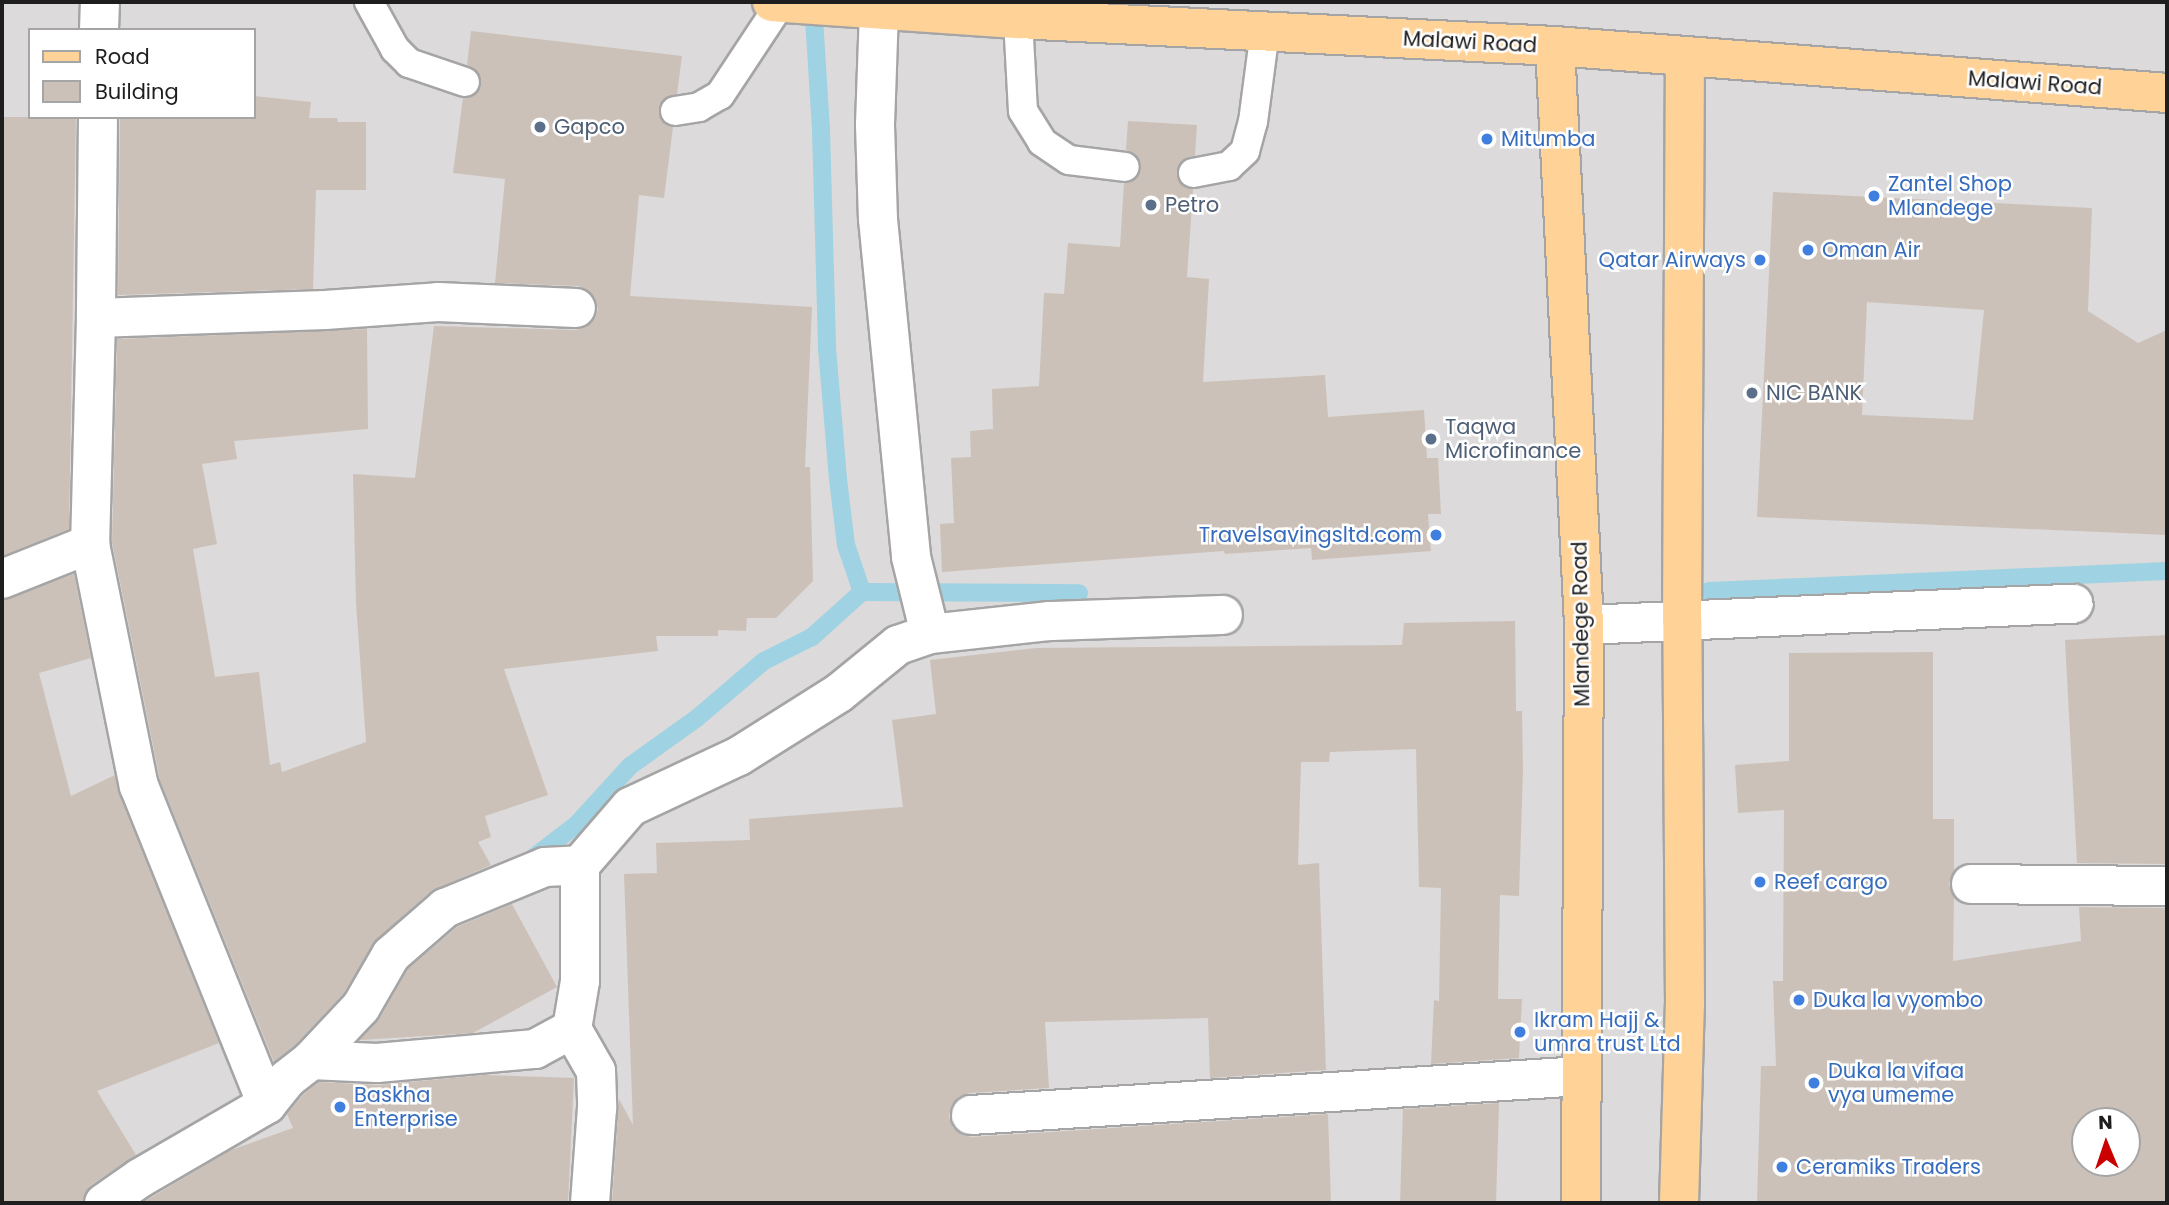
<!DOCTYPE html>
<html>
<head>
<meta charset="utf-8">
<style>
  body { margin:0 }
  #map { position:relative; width:2169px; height:1205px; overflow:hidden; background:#f0ebe2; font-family:Poppins,sans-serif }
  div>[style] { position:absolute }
  .residential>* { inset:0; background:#dcdada }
  .stream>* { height:18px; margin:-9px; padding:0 9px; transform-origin:9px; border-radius:9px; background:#9fd2e2 }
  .building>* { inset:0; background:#ccc1b8 }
  .roads { filter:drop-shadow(2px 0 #a5a5a5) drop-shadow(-2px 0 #a5a5a5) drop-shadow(0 2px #a5a5a5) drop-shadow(0 -2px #a5a5a5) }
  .lane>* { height:28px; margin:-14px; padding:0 14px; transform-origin:14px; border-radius:14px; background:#fff }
  .street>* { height:38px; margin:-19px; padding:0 19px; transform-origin:19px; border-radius:19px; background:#fff }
  .primary>* { height:38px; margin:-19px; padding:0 19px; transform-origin:19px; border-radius:19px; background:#ffd398 }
  .dots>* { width:19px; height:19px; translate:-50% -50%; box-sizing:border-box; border:4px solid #fff; border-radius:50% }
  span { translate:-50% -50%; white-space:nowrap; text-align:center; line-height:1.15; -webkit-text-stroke:5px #fff; paint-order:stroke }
  .street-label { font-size:21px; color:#1e1e1e }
  .service-label { font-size:21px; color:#4e5e75 }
  .left { translate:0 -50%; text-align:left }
  .shop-label { font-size:21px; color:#366cbe }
  .right { translate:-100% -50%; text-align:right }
  .frame { position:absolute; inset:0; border:4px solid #1e1e1e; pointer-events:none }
  .legend { position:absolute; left:28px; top:28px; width:228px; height:91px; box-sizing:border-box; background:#fff; border:2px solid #a5a5a5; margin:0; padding:9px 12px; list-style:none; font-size:21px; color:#1e1e1e }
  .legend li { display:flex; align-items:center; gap:14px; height:35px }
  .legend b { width:35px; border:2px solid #a5a5a5 }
  .north { position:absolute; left:2071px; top:1107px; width:70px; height:70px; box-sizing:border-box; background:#fff; border:2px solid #a5a5a5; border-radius:50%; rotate:358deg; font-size:19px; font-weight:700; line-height:28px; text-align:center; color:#1e1e1e }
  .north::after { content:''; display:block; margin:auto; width:24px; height:32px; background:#cb0100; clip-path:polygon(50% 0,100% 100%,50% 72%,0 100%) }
</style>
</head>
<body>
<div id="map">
  <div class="residential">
    <div style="clip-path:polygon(evenodd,2px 2px,2167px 2px,2167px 1203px,2px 1203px,2px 2px,30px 30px,254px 30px,254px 117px,30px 117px,30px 30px,2px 2px,2085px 1121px,2127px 1121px,2127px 1163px,2085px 1163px,2085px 1121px)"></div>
  </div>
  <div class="stream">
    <div style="left:813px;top:2px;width:128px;rotate:86.4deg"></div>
    <div style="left:821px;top:130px;width:218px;rotate:88.4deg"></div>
    <div style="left:827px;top:348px;width:131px;rotate:85.2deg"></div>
    <div style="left:838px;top:479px;width:66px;rotate:83.1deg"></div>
    <div style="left:846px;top:545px;width:50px;rotate:71.2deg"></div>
    <div style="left:1709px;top:591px;width:458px;rotate:-2.5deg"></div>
    <div style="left:529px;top:861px;width:59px;rotate:-37.5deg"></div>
    <div style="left:576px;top:825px;width:80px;rotate:-47.5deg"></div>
    <div style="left:630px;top:766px;width:82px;rotate:-35.6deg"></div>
    <div style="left:697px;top:718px;width:88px;rotate:-40.4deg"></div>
    <div style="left:764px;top:661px;width:54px;rotate:-26.6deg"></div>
    <div style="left:812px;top:637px;width:67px;rotate:-42deg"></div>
    <div style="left:862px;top:592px;width:217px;rotate:0.3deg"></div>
  </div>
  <div class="building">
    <div style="clip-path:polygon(471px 31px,682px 56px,677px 94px,665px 98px,659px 106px,662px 121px,673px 127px,664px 198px,639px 195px,630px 296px,812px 307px,805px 467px,810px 467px,813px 581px,776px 618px,747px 618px,746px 631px,718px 630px,718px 636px,656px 636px,658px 651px,504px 669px,548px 795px,485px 816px,491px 837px,478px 842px,491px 865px,431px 891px,377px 939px,343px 994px,296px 1044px,274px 1062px,160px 780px,112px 542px,117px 339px,367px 329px,368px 429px,234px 441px,237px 459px,202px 464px,217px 544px,193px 549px,215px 677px,259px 672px,270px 765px,280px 762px,282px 772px,366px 742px,356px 603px,353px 474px,415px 478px,434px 326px,575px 330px,587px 327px,595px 319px,598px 310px,595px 297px,588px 290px,578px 286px,495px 283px,505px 179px,453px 173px,463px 98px,475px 95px,481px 87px,478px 72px,467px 65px)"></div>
    <div style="clip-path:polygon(254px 96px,311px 102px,309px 118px,337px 118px,338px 122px,366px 122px,366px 190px,316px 190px,313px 289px,118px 295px,120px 117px,254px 117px)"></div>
    <div style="clip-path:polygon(2px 117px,76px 117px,69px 529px,2px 556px)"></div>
    <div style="clip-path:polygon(1128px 121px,1197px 125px,1195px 156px,1182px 161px,1177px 175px,1181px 184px,1193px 189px,1187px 277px,1209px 279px,1203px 382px,1325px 375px,1328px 417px,1424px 410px,1427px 458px,1438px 458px,1441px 514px,1428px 514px,1431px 551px,1312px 560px,1311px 548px,1225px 554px,1224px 551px,942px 572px,940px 524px,954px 523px,951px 458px,971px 457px,970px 431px,993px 429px,992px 389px,1039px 386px,1044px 293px,1064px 294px,1068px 243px,1120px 247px,1124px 183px,1138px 178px,1141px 168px,1136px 154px,1126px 150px)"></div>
    <div style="clip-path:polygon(evenodd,1773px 192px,2092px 208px,2088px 311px,2138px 343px,2167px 330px,2167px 535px,1757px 517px,1773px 192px,1867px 302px,1984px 310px,1973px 420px,1862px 415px,1867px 302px)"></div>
    <div style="clip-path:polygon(74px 574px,91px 658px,39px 673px,71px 796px,115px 775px,119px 794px,219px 1043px,97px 1091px,136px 1155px,91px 1185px,85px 1193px,82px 1203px,2px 1203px,2px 600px)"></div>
    <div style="clip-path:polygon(1515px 621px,1516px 711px,1522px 711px,1523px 770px,1519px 896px,1500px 895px,1498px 999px,1522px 999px,1519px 1058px,1431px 1064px,1434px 1000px,1439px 1001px,1441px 888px,1419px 887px,1416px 749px,1330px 752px,1329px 762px,1301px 762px,1298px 865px,1319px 863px,1326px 1070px,1210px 1078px,1208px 1018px,1045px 1022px,1049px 1088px,970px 1093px,958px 1097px,951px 1106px,949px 1117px,953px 1128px,962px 1135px,972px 1137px,1328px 1114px,1331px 1203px,612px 1203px,619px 1099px,633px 1125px,624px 874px,657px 873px,656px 843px,750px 840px,749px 819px,903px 807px,892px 720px,936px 714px,930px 660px,1036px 648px,1402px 645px,1404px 623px)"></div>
    <div style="clip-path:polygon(2167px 635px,2167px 864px,2077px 863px,2065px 640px)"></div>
    <div style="clip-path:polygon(evenodd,1933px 652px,1933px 819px,1954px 819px,1954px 871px,1949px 884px,1954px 896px,1953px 961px,2081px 941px,2079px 907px,2167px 908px,2167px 1203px,1757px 1203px,1761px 1066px,1776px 1066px,1773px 981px,1783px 981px,1784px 810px,1738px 813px,1735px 765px,1789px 761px,1789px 653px,1933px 652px,2085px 1121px,2127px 1121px,2127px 1163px,2085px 1163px,2085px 1121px)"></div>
    <div style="clip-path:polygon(512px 904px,557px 987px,473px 1033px,360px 1040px,380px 1018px,408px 969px,457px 927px)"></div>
    <div style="clip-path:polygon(484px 1075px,574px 1078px,568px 1203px,142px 1203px,231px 1150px,293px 1128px,287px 1114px,303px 1095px,318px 1082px,379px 1085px)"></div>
    <div style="clip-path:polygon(1499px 1103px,1496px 1203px,1400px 1203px,1403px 1109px)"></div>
  </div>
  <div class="roads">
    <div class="lane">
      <div style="left:369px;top:2px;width:54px;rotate:61deg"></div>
      <div style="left:395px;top:49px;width:20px;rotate:45deg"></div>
      <div style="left:409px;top:63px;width:59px;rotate:18.7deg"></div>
      <div style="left:1018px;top:19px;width:92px;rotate:86.9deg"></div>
      <div style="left:1023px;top:111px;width:36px;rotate:58deg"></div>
      <div style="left:1042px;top:142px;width:32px;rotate:34deg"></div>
      <div style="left:1069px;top:160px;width:56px;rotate:7.1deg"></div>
      <div style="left:675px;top:111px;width:24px;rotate:-9deg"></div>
      <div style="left:699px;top:107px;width:24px;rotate:-30deg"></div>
      <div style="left:720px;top:95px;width:110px;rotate:-56.5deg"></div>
      <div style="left:1193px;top:173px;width:37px;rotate:-11deg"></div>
      <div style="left:1229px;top:166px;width:22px;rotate:-43deg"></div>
      <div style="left:1245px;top:151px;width:30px;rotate:-75deg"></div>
      <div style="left:1253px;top:122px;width:92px;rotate:-82.5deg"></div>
    </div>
    <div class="street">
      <div style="left:879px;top:10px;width:115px;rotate:92deg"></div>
      <div style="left:875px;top:125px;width:94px;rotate:88.2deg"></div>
      <div style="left:878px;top:219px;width:340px;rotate:84.4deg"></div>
      <div style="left:911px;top:557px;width:79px;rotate:76.1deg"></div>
      <div style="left:930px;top:634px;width:121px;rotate:-6.2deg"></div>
      <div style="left:1050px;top:621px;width:173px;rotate:-2deg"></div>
      <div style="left:99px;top:30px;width:28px;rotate:-88deg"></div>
      <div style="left:98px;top:117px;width:201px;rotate:90.6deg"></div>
      <div style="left:96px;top:318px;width:229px;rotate:-2deg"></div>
      <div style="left:325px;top:310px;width:113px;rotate:-4deg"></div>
      <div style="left:438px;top:302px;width:138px;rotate:2.5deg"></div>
      <div style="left:96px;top:318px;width:226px;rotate:91.5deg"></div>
      <div style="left:90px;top:544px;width:247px;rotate:78.6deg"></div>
      <div style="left:139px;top:786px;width:343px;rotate:68.1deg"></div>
      <div style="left:2px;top:579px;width:95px;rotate:-21.7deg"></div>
      <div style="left:1584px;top:625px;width:490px;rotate:-2.5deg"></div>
      <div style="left:1971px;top:884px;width:196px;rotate:0.6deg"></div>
      <div style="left:572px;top:1029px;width:48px;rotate:60.3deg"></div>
      <div style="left:596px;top:1071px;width:37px;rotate:88deg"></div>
      <div style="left:597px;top:1108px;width:95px;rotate:94.2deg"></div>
      <div style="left:311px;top:1060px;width:73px;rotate:-46.7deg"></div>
      <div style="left:361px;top:1007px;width:60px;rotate:-60deg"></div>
      <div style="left:391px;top:955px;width:72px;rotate:-41deg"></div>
      <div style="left:445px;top:908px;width:108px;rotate:-22.3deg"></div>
      <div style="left:545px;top:867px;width:35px;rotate:-3deg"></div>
      <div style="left:971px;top:1115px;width:612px;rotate:-3.65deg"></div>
      <div style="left:104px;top:1203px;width:44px;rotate:-34.8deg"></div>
      <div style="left:140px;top:1178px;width:147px;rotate:-30.2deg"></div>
      <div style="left:267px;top:1104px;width:32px;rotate:-51deg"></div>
      <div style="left:287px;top:1079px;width:31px;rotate:-38deg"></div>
      <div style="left:311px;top:1060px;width:66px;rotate:2.6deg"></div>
      <div style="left:377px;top:1063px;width:159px;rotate:-5.1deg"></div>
      <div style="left:535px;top:1049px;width:42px;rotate:-28.4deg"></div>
      <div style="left:572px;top:1029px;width:49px;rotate:-80.5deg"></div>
      <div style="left:580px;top:981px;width:116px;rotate:-90deg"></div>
      <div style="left:580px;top:865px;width:77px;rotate:-49.2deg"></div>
      <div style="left:630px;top:807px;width:120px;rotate:-25.1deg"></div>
      <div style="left:739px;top:756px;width:118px;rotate:-32.2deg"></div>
      <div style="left:839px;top:693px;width:76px;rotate:-39.1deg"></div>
      <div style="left:898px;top:645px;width:34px;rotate:-19deg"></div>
    </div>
    <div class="primary">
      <div style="left:772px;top:2px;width:247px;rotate:4deg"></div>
      <div style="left:1018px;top:19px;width:538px;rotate:2.88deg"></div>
      <div style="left:1555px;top:46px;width:614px;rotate:4.39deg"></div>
      <div style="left:1555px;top:46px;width:580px;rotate:87.13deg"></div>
      <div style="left:1584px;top:625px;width:578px;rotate:90.3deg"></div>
      <div style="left:1679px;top:1203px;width:199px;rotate:-88.3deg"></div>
      <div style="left:1685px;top:1004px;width:384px;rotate:-90.4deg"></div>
      <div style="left:1682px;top:620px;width:564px;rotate:-89.7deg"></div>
    </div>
  </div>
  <div class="dots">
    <div style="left:540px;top:127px;background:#5c6f8a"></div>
    <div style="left:1487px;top:139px;background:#3f7fe0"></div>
    <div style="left:1874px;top:196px;background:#3f7fe0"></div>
    <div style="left:1151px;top:205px;background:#5c6f8a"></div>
    <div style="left:1808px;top:250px;background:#3f7fe0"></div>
    <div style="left:1760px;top:260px;background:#3f7fe0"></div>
    <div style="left:1752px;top:393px;background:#5c6f8a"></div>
    <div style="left:1431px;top:439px;background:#5c6f8a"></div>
    <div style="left:1436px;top:535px;background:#3f7fe0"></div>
    <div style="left:1760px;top:882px;background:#3f7fe0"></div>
    <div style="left:1799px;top:1000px;background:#3f7fe0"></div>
    <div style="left:1520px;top:1032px;background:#3f7fe0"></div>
    <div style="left:1814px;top:1083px;background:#3f7fe0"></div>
    <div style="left:340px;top:1107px;background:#3f7fe0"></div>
    <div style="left:1782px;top:1167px;background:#3f7fe0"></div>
  </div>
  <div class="street-label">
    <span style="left:1470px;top:42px;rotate:3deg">Malawi Road</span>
    <span style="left:2035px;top:83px;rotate:4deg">Malawi Road</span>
    <span style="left:1581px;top:624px;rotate:-91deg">Mlandege Road</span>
  </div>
  <div class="service-label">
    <span class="left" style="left:554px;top:127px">Gapco</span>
    <span class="left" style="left:1165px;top:205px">Petro</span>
    <span class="left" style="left:1766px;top:393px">NIC BANK</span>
    <span class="left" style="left:1445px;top:439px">Taqwa<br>Microfinance</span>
  </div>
  <div class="shop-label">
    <span class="left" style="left:1501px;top:139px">Mitumba</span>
    <span class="left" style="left:1888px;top:196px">Zantel Shop<br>Mlandege</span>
    <span class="left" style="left:1822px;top:250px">Oman Air</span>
    <span class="right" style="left:1746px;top:260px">Qatar Airways</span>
    <span class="right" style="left:1422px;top:535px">Travelsavingsltd.com</span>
    <span class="left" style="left:1774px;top:882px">Reef cargo</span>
    <span class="left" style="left:1813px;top:1000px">Duka la vyombo</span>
    <span class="left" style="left:1534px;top:1032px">Ikram Hajj &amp;<br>umra trust Ltd</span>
    <span class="left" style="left:1828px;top:1083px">Duka la vifaa<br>vya umeme</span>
    <span class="left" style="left:354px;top:1107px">Baskha<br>Enterprise</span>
    <span class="left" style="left:1796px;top:1167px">Ceramiks Traders</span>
  </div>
  <div class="frame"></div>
  <ul class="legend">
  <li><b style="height:9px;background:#ffd398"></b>Road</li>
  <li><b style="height:19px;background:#ccc1b8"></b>Building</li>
  </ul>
  <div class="north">N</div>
</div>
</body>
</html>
